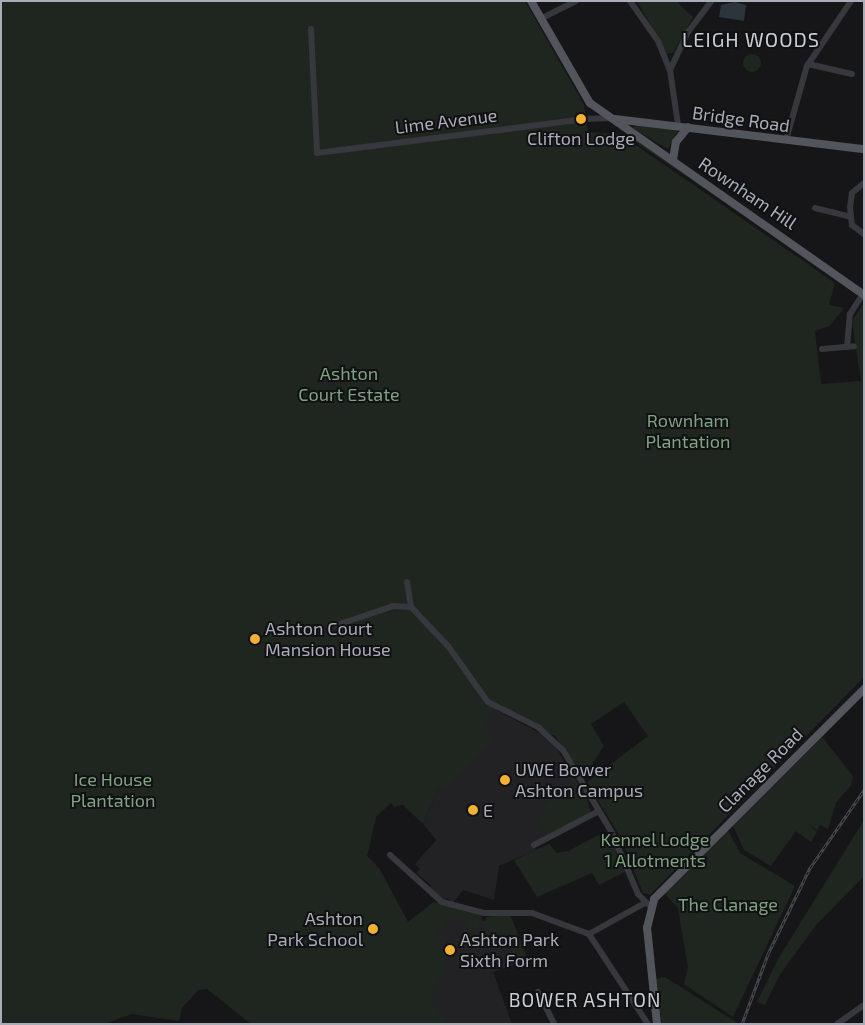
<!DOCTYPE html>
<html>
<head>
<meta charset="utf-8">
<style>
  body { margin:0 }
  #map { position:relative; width:865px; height:1025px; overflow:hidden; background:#161618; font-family:"Exo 2",sans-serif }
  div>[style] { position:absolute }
  .built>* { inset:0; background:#222225 }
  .green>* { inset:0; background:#1e261f }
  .round { border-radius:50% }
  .water>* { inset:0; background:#2c353c }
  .minor>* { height:6px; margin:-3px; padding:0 3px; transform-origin:3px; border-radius:3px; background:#37383d }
  .major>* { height:8px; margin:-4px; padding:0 4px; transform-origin:4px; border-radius:4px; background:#53555c }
  .rail>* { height:3px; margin-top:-1.5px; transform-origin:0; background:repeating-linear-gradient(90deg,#111113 0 4px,#4a4c52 0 8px); box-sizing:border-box; border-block:1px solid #4a4c52 }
  .dots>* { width:14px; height:14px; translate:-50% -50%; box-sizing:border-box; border:2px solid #111113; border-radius:50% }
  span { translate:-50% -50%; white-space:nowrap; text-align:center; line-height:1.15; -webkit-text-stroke:4px #111113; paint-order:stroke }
  .street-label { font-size:18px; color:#a8adb8 }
  .poi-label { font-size:18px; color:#a8adb8 }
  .left { translate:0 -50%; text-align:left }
  .right { translate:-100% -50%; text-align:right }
  .park-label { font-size:18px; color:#7fa381 }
  .neighbourhood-label { font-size:19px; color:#c9ccd4; letter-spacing:1px }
  .quarter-label { font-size:20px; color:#c9ccd4; letter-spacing:1px }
  .frame { position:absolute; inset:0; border:2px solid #a8adb8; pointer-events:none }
</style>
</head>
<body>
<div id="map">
  <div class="built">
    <div style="clip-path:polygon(495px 709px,541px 734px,559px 752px,591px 811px,533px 843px,536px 850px,499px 866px,494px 900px,463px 890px,453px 903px,447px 898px,443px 901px,428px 889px,431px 885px,416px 873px,420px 869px,415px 864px,436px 840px,423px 824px,439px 786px,428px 777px)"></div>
    <div style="clip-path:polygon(379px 868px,408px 922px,434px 902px,481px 916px,483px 921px,510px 915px,528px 960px,493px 972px,512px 1024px,263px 1024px)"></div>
  </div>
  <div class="green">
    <div style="clip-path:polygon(1px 1px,525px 1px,584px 105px,588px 132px,620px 134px,835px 283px,829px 305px,844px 308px,830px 326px,815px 331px,821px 384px,861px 381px,852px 321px,864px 303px,864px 677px,650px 895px,643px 893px,622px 840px,587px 782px,648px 736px,624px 702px,591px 724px,604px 746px,584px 777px,555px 736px,495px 709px,484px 722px,493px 740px,446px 787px,439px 786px,423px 824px,403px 805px,394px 807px,391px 803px,376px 817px,367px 856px,379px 868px,408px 922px,434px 902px,481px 915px,474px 939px,464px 919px,445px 920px,443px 927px,436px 930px,447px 960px,443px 957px,445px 978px,440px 975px,432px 991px,437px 1011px,448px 1024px,251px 1024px,207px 989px,198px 990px,182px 1008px,179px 1021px,132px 1014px,104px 1024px,1px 1024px)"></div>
    <div style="clip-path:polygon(637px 1px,676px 1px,693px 17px,673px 53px,667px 54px)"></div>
    <div class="round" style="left:743px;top:54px;width:18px;height:18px"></div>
    <div style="clip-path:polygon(636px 126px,643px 126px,678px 131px,668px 149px,632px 128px)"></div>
    <div style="clip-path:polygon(628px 132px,801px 254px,625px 135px)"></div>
    <div style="clip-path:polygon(822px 737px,853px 776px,851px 785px,836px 803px,828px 829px,820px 825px,817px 830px,808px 824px,817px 832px,811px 842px,801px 835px,804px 831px,800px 835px,796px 831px,771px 866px,744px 850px,733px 826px)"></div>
    <div style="clip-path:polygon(572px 773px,588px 801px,590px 814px,547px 836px,537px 815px,544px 815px,543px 807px,570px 782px)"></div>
    <div style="clip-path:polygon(864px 820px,864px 876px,816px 925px,779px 976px,765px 1005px,757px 1002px,778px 959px)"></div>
    <div style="clip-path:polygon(728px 830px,740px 853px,795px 886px,733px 1017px,684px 984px,688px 968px,678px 908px,664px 893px)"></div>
    <div style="clip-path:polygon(599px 835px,602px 841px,610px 837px,625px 872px,599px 885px,592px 873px,537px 897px,514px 860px,549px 844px,557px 853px,568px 851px)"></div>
    <div style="clip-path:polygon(510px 915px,528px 960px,519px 967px,507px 940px,486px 946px,486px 917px)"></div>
    <div style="clip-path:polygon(665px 977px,736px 1022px,735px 1024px,662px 1024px,655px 979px)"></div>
  </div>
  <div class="water">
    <div style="clip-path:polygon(735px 2px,746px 5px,744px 21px,719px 17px,721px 5px)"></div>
  </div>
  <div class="minor">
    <div style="left:630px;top:1px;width:49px;rotate:55deg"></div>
    <div style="left:658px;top:41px;width:31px;rotate:68deg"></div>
    <div style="left:670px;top:70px;width:56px;rotate:81.7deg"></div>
    <div style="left:540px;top:19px;width:40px;rotate:-26.6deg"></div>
    <div style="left:311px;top:29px;width:124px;rotate:87.2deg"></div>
    <div style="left:317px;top:153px;width:263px;rotate:-7.2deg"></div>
    <div style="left:808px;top:64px;width:45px;rotate:12.8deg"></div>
    <div style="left:670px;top:70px;width:42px;rotate:-64.7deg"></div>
    <div style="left:688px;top:32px;width:39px;rotate:-53deg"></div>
    <div style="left:584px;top:119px;width:28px;rotate:-2deg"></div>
    <div style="left:786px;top:140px;width:77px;rotate:-74.2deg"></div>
    <div style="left:807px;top:66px;width:78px;rotate:-55.9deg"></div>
    <div style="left:864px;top:183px;width:16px;rotate:140deg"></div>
    <div style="left:852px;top:193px;width:14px;rotate:98deg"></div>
    <div style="left:850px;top:207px;width:18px;rotate:84deg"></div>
    <div style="left:852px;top:225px;width:15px;rotate:37deg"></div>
    <div style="left:815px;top:208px;width:36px;rotate:14deg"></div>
    <div style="left:847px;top:347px;width:33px;rotate:-85deg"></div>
    <div style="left:850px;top:314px;width:24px;rotate:-57deg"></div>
    <div style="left:822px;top:349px;width:32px;rotate:-5deg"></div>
    <div style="left:407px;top:582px;width:25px;rotate:81deg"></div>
    <div style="left:337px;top:625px;width:59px;rotate:-18.7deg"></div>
    <div style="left:393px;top:606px;width:18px;rotate:3deg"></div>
    <div style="left:411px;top:607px;width:54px;rotate:46.5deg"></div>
    <div style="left:448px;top:646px;width:69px;rotate:54.5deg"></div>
    <div style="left:488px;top:702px;width:56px;rotate:26.6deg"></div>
    <div style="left:538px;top:727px;width:34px;rotate:43deg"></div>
    <div style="left:563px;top:750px;width:96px;rotate:59.4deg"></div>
    <div style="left:612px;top:833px;width:66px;rotate:66.9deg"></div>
    <div style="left:638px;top:894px;width:17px;rotate:45deg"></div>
    <div style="left:534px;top:845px;width:73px;rotate:-27.6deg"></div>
    <div style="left:390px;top:855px;width:70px;rotate:42.1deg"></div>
    <div style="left:442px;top:902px;width:43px;rotate:14.7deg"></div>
    <div style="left:484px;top:913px;width:48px"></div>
    <div style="left:532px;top:913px;width:61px;rotate:20.2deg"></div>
    <div style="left:589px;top:934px;width:108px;rotate:56.8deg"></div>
    <div style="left:589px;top:934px;width:64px;rotate:-29deg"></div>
    <div style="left:538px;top:992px;width:36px;rotate:63deg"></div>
    <div style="left:837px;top:1024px;width:33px;rotate:-35deg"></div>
  </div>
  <div class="major">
    <div style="left:531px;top:1px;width:118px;rotate:60deg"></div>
    <div style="left:590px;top:103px;width:335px;rotate:35deg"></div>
    <div style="left:615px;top:119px;width:251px;rotate:6.9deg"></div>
    <div style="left:673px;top:160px;width:18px;rotate:-81deg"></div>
    <div style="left:676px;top:142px;width:19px;rotate:-51deg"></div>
    <div style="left:657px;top:1024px;width:97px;rotate:-95.9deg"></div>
    <div style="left:647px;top:928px;width:30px;rotate:-76deg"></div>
    <div style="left:654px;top:899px;width:297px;rotate:-45deg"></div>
  </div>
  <div class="rail">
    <div style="left:742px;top:1024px;width:75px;rotate:-69.6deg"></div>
    <div style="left:768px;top:954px;width:96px;rotate:-64deg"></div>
    <div style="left:810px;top:868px;width:95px;rotate:-55.3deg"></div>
  </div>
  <div class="dots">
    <div style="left:581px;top:119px;background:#f2b134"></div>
    <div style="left:255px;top:639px;background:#f2b134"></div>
    <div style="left:505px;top:780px;background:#f2b134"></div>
    <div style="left:473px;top:810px;background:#f2b134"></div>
    <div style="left:373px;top:929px;background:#f2b134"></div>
    <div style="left:450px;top:950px;background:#f2b134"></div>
  </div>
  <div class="street-label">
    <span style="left:741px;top:119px;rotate:8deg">Bridge Road</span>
    <span style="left:446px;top:121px;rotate:-7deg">Lime Avenue</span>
    <span style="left:748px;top:193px;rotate:34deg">Rownham Hill</span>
    <span style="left:760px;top:770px;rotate:-45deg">Clanage Road</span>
  </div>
  <div class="poi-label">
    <span style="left:581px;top:138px">Clifton Lodge</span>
    <span class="left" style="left:265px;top:639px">Ashton Court<br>Mansion House</span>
    <span class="left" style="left:515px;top:780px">UWE Bower<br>Ashton Campus</span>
    <span class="left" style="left:483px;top:810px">E</span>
    <span class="right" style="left:363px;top:929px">Ashton<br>Park School</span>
    <span class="left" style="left:460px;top:950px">Ashton Park<br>Sixth Form</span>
  </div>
  <div class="park-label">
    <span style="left:349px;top:384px">Ashton<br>Court Estate</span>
    <span style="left:688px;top:431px">Rownham<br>Plantation</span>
    <span style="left:113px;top:790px">Ice House<br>Plantation</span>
    <span style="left:655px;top:850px">Kennel Lodge<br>1 Allotments</span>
    <span style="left:728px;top:904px">The Clanage</span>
  </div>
  <div class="neighbourhood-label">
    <span style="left:585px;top:1000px">BOWER ASHTON</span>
  </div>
  <div class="quarter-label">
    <span style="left:751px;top:39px">LEIGH WOODS</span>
  </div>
  <div class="frame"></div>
</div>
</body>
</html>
